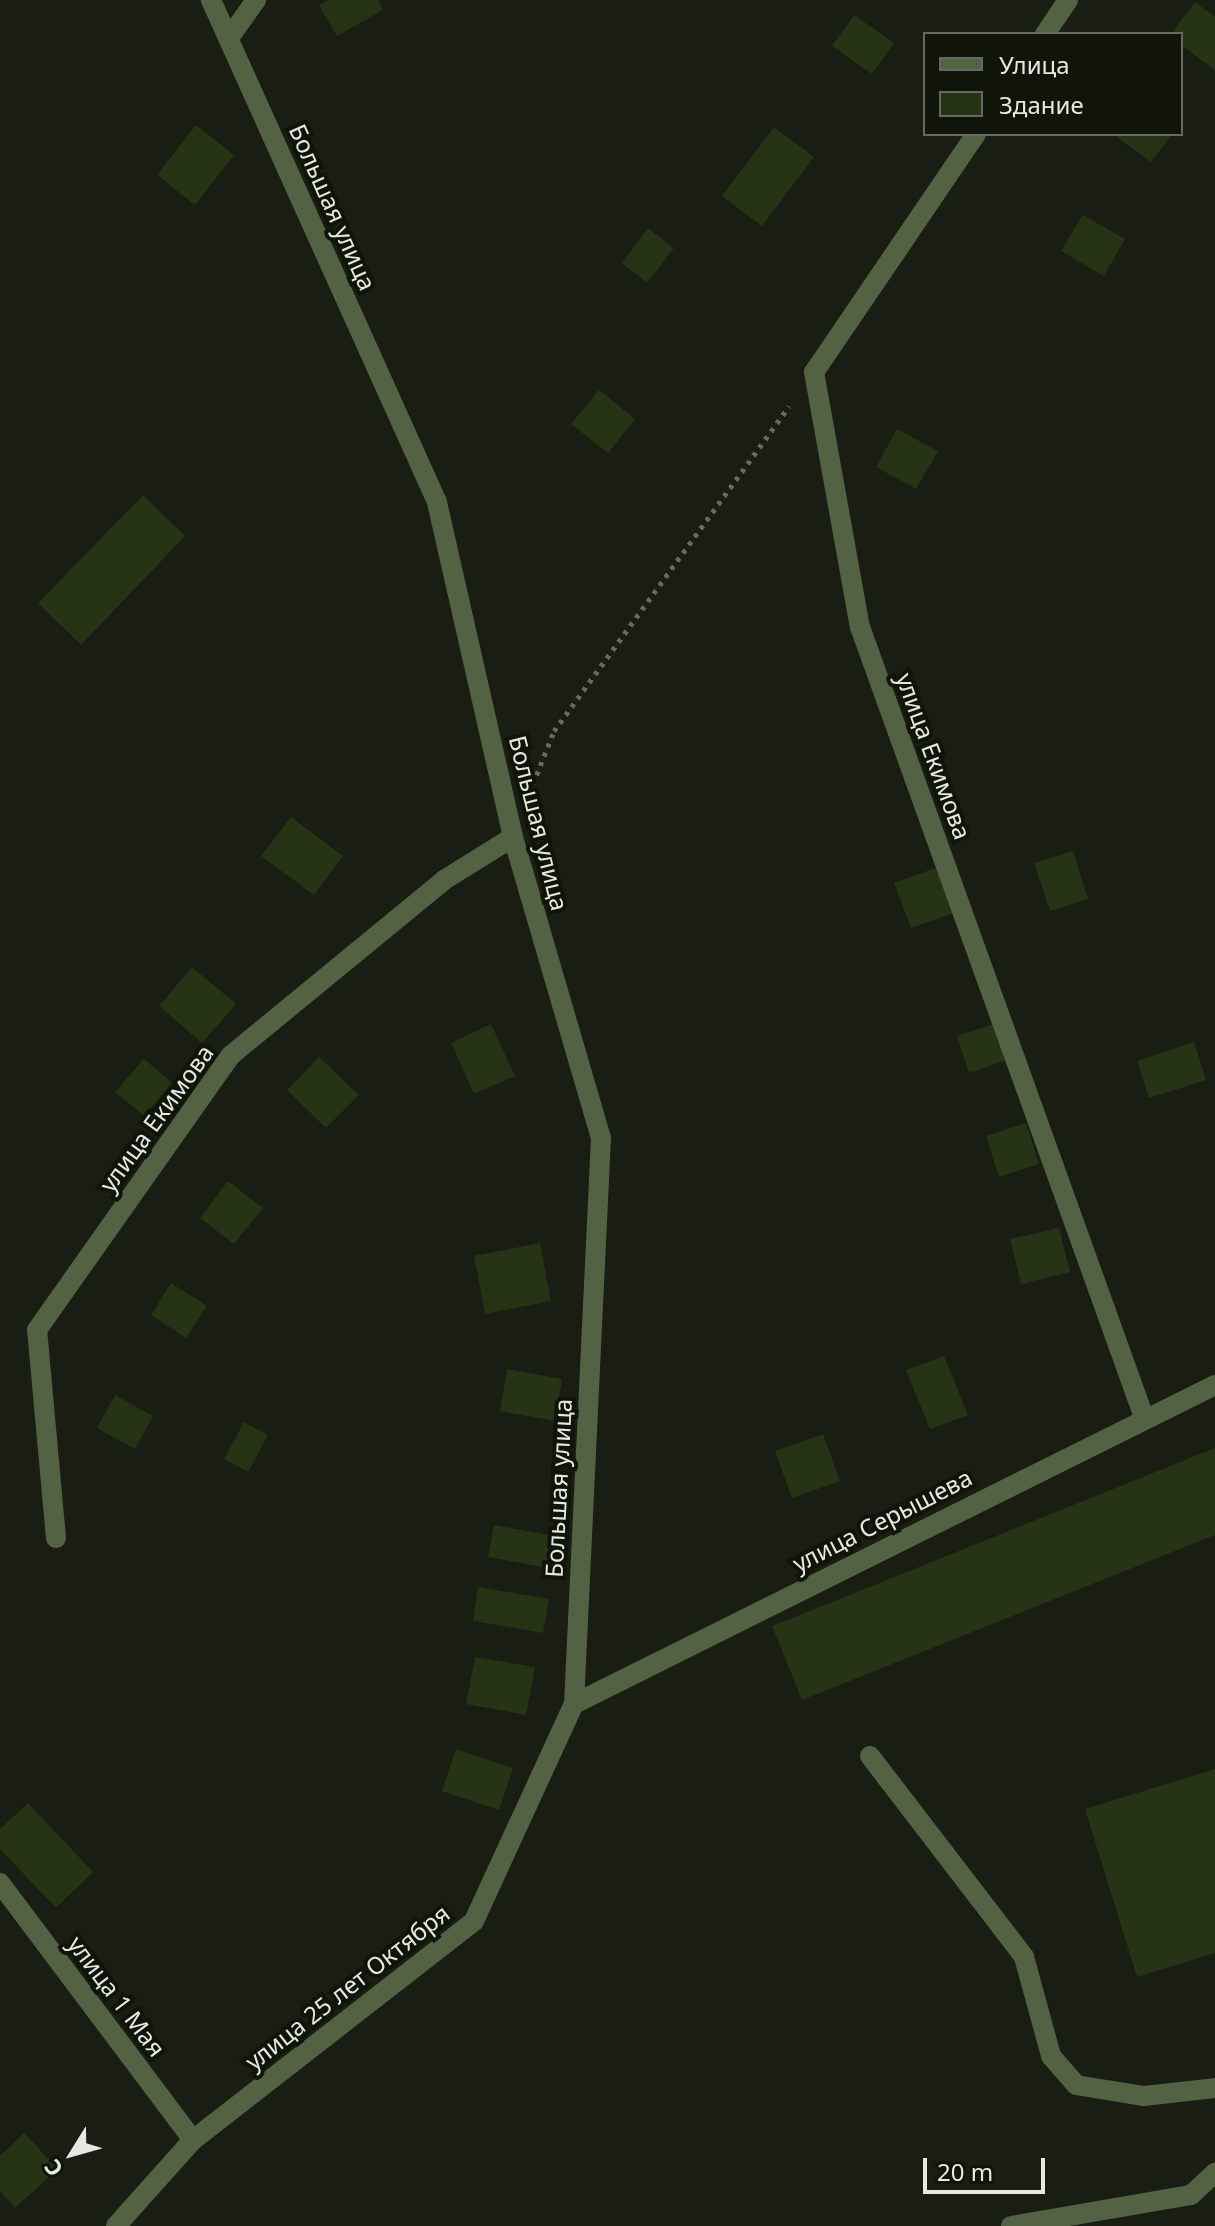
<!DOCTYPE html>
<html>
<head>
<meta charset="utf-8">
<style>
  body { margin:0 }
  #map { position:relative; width:1215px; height:2226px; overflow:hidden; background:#191d14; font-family:"Noto Sans",sans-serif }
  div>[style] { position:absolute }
  .building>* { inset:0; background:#263314 }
  .path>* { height:5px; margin-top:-2.5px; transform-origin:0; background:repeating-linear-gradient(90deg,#666a62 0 4px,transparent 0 10px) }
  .service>* { height:20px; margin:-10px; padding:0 10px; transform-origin:10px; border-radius:10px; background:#536243 }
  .minor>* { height:20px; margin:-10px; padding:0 10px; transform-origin:10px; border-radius:10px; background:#536243 }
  span { translate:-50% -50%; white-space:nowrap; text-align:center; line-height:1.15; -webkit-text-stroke:8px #10140b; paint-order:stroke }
  .street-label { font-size:24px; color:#e5e9e2 }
  .legend { position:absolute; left:923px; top:32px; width:260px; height:104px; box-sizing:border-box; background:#10140b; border:2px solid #656961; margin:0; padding:10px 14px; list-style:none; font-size:24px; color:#e5e9e2 }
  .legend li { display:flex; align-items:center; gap:16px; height:40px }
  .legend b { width:40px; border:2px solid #656961 }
  .north { position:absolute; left:32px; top:2114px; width:80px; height:80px; -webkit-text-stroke:6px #10140b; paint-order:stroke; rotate:233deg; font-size:22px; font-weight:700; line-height:32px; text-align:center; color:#e5e9e2 }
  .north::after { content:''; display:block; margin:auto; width:28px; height:36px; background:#e5e9e2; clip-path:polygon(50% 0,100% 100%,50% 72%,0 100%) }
  .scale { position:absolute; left:923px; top:2158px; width:122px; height:36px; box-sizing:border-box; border:4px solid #e5e9e2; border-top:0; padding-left:10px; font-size:24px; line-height:28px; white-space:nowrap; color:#e5e9e2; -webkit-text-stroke:6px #10140b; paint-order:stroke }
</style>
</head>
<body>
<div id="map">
  <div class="building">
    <div style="clip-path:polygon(328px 0,378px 0,383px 10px,337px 36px,319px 5px)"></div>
    <div style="clip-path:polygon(1195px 2px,1215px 17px,1215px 70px,1181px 45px,1181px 34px,1171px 34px)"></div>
    <div style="clip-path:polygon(854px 15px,894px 43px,872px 74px,832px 46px)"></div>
    <div style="clip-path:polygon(196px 125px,234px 155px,195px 205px,157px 175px)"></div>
    <div style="clip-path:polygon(774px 127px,814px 157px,762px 226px,722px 196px)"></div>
    <div style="clip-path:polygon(1113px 134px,1172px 134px,1151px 162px)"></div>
    <div style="clip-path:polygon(1083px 215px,1125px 239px,1104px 276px,1061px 251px)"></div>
    <div style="clip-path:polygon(648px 228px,674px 248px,647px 283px,622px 263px)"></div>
    <div style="clip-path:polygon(599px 390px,635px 419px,608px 453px,571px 424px)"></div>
    <div style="clip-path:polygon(897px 429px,938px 451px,916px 489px,876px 467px)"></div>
    <div style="clip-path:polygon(143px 495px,185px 536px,81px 645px,38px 603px)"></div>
    <div style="clip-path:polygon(291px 817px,343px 856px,314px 895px,261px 856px)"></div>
    <div style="clip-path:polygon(1073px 851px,1088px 899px,1050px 911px,1034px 863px)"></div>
    <div style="clip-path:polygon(938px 867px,954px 913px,911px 928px,894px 883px)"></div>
    <div style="clip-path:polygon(192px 967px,236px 1004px,202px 1043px,159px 1006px)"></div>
    <div style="clip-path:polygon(1000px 1022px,1013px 1058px,969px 1073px,957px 1036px)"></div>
    <div style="clip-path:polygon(491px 1024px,515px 1076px,474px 1094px,451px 1043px)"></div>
    <div style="clip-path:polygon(1194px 1042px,1206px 1080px,1149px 1098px,1137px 1061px)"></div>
    <div style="clip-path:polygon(319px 1057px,359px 1095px,326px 1128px,287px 1090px)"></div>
    <div style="clip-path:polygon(144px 1059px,172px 1083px,144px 1116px,115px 1092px)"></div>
    <div style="clip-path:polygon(1026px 1123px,1039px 1164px,999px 1177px,986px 1136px)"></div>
    <div style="clip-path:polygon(228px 1181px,263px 1208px,234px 1244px,200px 1218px)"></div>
    <div style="clip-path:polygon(1059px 1228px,1070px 1272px,1021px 1284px,1010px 1239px)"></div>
    <div style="clip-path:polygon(540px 1243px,551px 1301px,485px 1314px,474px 1256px)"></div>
    <div style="clip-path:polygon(171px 1283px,207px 1306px,186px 1338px,151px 1315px)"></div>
    <div style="clip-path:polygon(944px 1356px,968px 1415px,930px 1429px,906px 1370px)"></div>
    <div style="clip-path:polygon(507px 1369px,562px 1379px,555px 1421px,500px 1411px)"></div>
    <div style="clip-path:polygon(115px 1395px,153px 1416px,135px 1449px,97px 1428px)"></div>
    <div style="clip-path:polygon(244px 1422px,268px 1435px,248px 1472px,224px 1459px)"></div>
    <div style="clip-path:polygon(823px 1434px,840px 1481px,792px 1498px,775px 1451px)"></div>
    <div style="clip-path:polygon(1215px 1448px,1215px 1535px,802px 1700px,772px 1626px)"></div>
    <div style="clip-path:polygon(494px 1525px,559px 1537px,553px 1569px,488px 1557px)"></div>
    <div style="clip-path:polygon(478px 1587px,549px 1599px,543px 1633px,473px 1621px)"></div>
    <div style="clip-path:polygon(475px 1657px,535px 1667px,526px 1715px,466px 1704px)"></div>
    <div style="clip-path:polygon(456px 1749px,513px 1768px,499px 1810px,442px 1791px)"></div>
    <div style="clip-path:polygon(1215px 1769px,1215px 1953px,1137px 1977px,1085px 1809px)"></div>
    <div style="clip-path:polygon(28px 1803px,93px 1872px,56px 1908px,0 1849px,0 1829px)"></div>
    <div style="clip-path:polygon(24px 2133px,58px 2169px,15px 2208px,0 2191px,0 2156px)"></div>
  </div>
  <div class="path">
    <div style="left:533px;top:784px;width:57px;rotate:-68.4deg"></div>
    <div style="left:554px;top:731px;width:401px;rotate:-54.1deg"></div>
  </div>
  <div class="service">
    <div style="left:229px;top:38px;width:47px;rotate:-54.6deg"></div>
    <div style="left:870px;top:1756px;width:253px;rotate:52.5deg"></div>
    <div style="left:1024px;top:1957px;width:103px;rotate:74.7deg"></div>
    <div style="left:1051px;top:2056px;width:38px;rotate:49deg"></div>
    <div style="left:1076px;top:2085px;width:69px;rotate:9.2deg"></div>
    <div style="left:1144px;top:2096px;width:71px;rotate:-6.4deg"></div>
    <div style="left:1011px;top:2226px;width:183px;rotate:-9.8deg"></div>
    <div style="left:1191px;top:2195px;width:33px;rotate:-43deg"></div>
  </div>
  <div class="minor">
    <div style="left:1045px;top:34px;width:41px;rotate:-55.9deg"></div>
    <div style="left:976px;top:134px;width:288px;rotate:124.2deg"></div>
    <div style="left:814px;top:372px;width:259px;rotate:79.8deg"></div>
    <div style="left:860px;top:627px;width:839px;rotate:70.23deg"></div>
    <div style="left:56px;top:1538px;width:209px;rotate:-95.2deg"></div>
    <div style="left:37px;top:1330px;width:335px;rotate:-54.8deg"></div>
    <div style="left:230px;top:1056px;width:277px;rotate:-39.4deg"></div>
    <div style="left:444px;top:880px;width:81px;rotate:-31.9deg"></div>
    <div style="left:574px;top:1704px;width:716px;rotate:-26.46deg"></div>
    <div style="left:0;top:1883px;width:321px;rotate:53.1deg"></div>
    <div style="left:116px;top:2226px;width:115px;rotate:-48.2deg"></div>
    <div style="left:193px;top:2140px;width:356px;rotate:-37.9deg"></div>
    <div style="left:474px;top:1921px;width:239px;rotate:-65.3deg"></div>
    <div style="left:574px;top:1704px;width:567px;rotate:-87.27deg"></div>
    <div style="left:601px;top:1138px;width:314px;rotate:-106.3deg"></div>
    <div style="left:513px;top:837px;width:344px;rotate:-102.8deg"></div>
    <div style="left:437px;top:502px;width:551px;rotate:-114.24deg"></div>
  </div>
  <div class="street-label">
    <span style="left:333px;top:207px;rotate:66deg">Большая улица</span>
    <span style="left:934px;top:756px;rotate:70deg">улица Екимова</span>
    <span style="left:539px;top:823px;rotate:76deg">Большая улица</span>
    <span style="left:156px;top:1118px;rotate:-54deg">улица Екимова</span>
    <span style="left:558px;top:1488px;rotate:-87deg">Большая улица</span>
    <span style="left:882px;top:1520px;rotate:-27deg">улица Серышева</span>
    <span style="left:347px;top:1987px;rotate:-38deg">улица 25 лет Октября</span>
    <span style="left:117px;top:1996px;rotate:53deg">улица 1 Мая</span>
  </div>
  <ul class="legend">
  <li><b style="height:10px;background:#536243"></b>Улица</li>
  <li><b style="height:22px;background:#263314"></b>Здание</li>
  </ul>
  <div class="north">С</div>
  <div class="scale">20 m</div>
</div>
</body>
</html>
